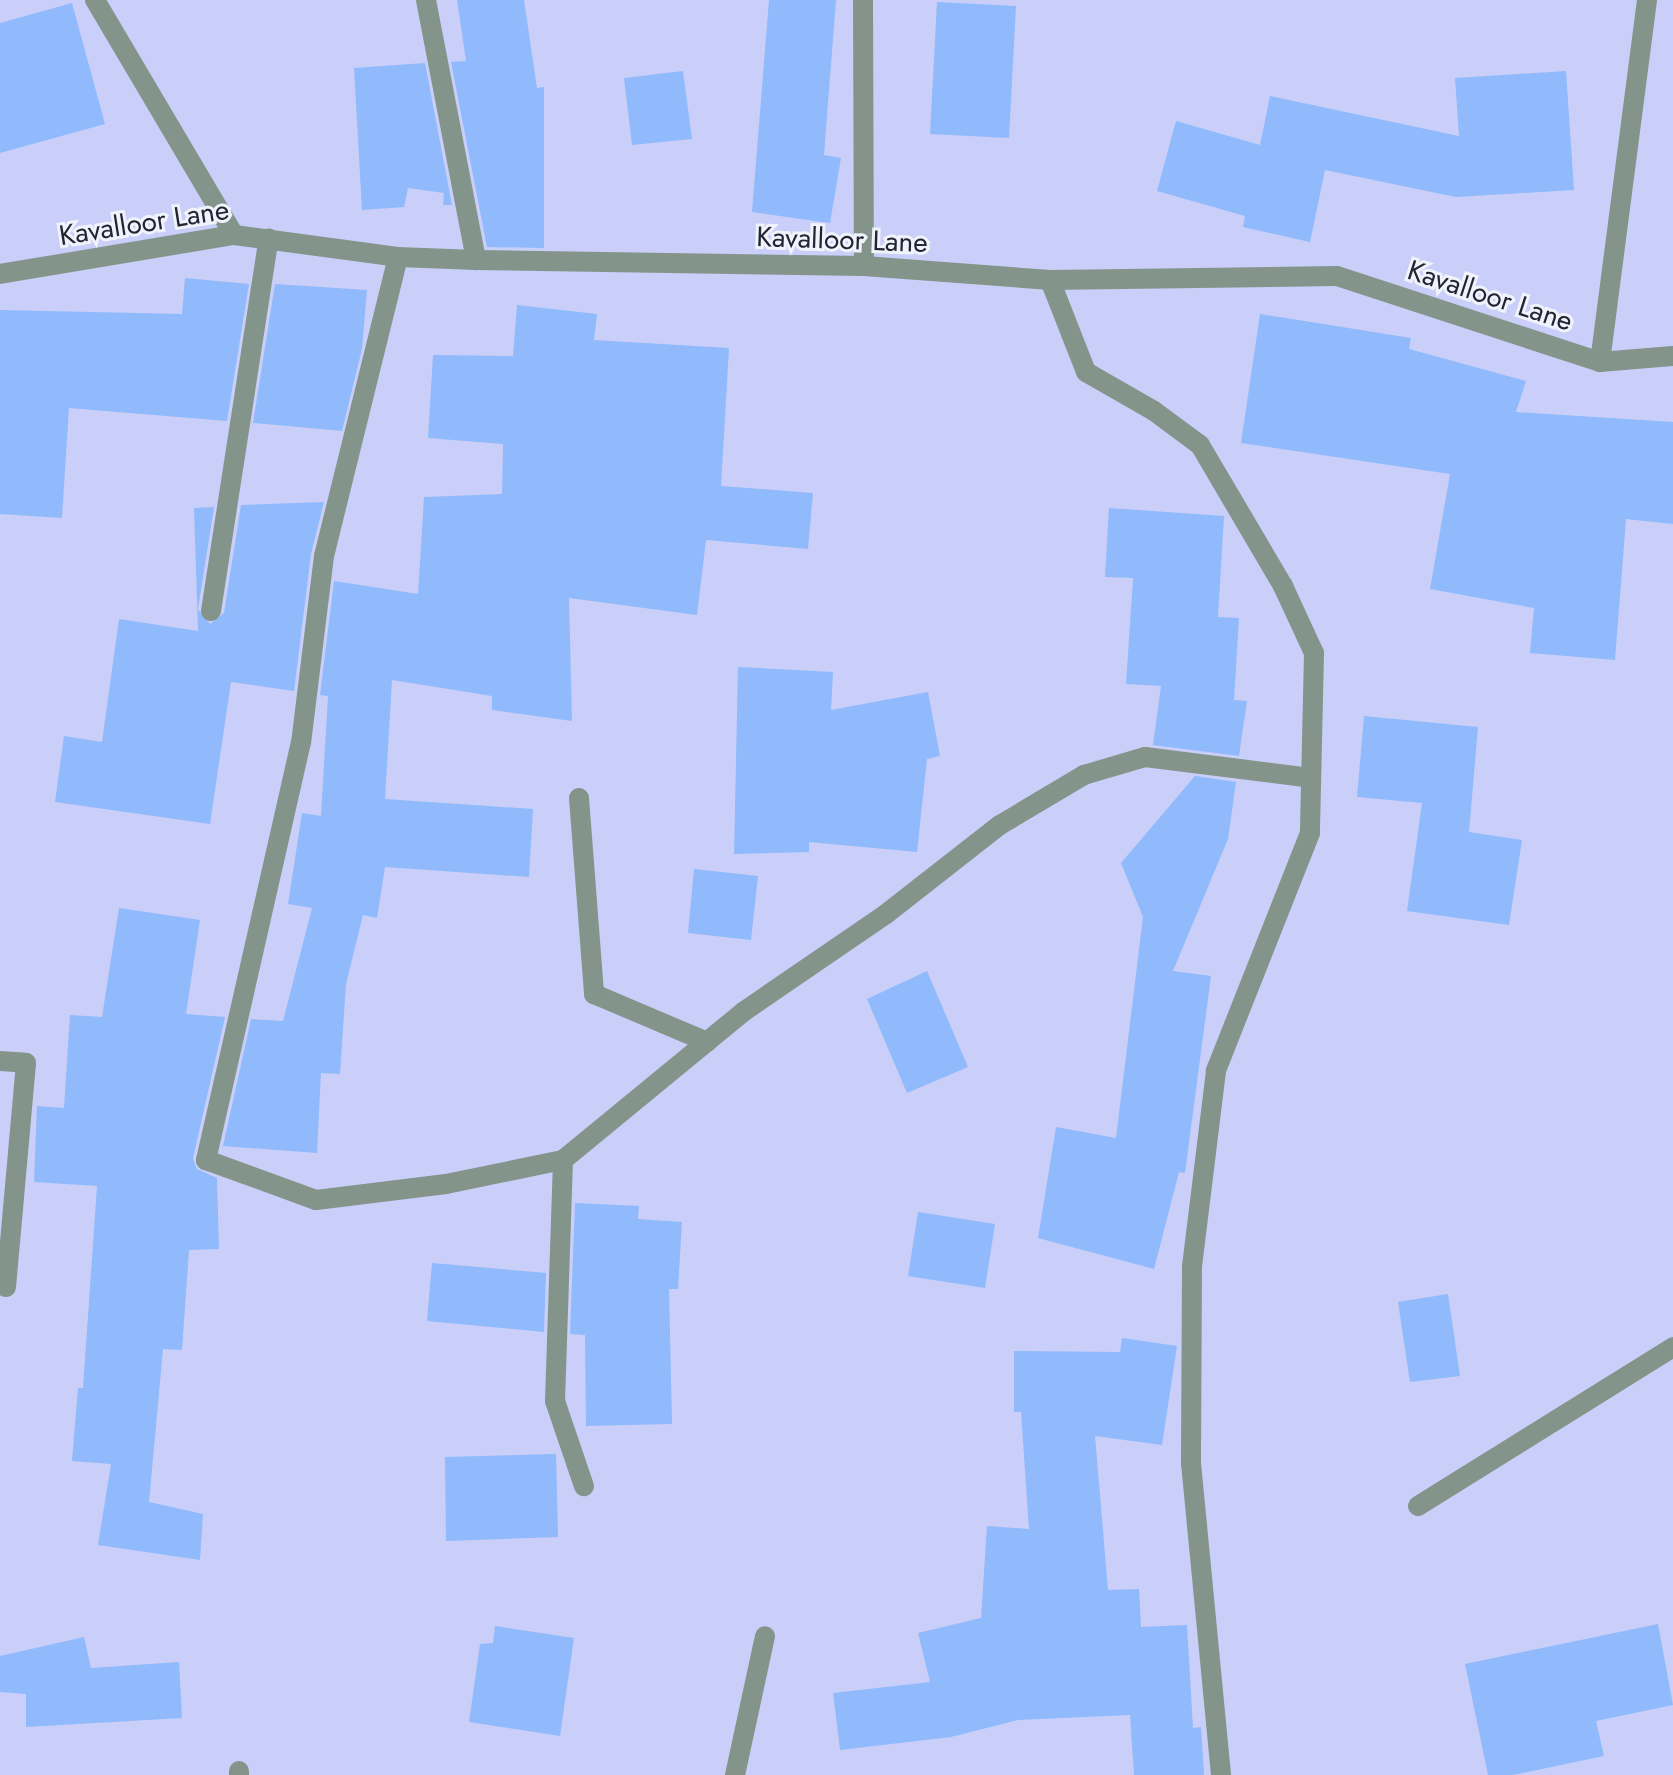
<!DOCTYPE html>
<html>
<head>
<meta charset="utf-8">
<style>
  body { margin:0 }
  #map { position:relative; width:1673px; height:1775px; overflow:hidden; background:#c9cff9; font-family:Jost,sans-serif }
  div>[style] { position:absolute }
  .building>* { inset:0; background:#90bafb }
  .street>* { height:20px; margin:-10px; padding:0 10px; transform-origin:10px; border-radius:10px; background:#83958a }
  span { translate:-50% -50%; white-space:nowrap; text-align:center; line-height:1.15; -webkit-text-stroke:6px #f1f3fb; paint-order:stroke }
  .street-label { font-size:28px; color:#222434 }
</style>
</head>
<body>
<div id="map">
  <div class="building">
    <div style="clip-path:polygon(457px 0,524px 0,537px 88px,544px 87px,544px 248px,487px 247px,451px 62px,466px 61px)"></div>
    <div style="clip-path:polygon(769px 0,836px 0,824px 155px,841px 158px,830px 223px,752px 212px)"></div>
    <div style="clip-path:polygon(937px 2px,1016px 6px,1009px 138px,930px 134px)"></div>
    <div style="clip-path:polygon(72px 3px,105px 124px,0 153px,0 23px)"></div>
    <div style="clip-path:polygon(425px 63px,452px 205px,443px 205px,444px 193px,408px 188px,404px 207px,362px 210px,354px 68px)"></div>
    <div style="clip-path:polygon(683px 71px,692px 139px,632px 145px,624px 78px)"></div>
    <div style="clip-path:polygon(1566px 71px,1574px 190px,1456px 197px,1325px 170px,1310px 242px,1243px 227px,1245px 216px,1157px 191px,1176px 121px,1260px 145px,1270px 96px,1459px 136px,1455px 78px)"></div>
    <div style="clip-path:polygon(185px 278px,249px 284px,227px 421px,69px 408px,62px 518px,0 514px,0 310px,182px 314px)"></div>
    <div style="clip-path:polygon(275px 284px,367px 290px,362px 349px,342px 431px,253px 423px)"></div>
    <div style="clip-path:polygon(517px 305px,597px 314px,594px 340px,729px 348px,721px 486px,813px 493px,808px 549px,706px 540px,697px 615px,569px 598px,572px 721px,492px 710px,492px 696px,392px 680px,385px 799px,533px 809px,529px 877px,385px 867px,377px 918px,363px 915px,346px 984px,340px 1074px,321px 1073px,317px 1153px,223px 1146px,251px 1019px,283px 1021px,312px 908px,288px 904px,302px 813px,321px 816px,328px 696px,320px 695px,334px 581px,418px 594px,424px 497px,502px 494px,503px 444px,428px 438px,433px 355px,513px 356px)"></div>
    <div style="clip-path:polygon(1260px 314px,1411px 338px,1409px 349px,1526px 381px,1516px 412px,1673px 422px,1673px 524px,1626px 519px,1615px 660px,1530px 653px,1534px 608px,1430px 589px,1450px 474px,1241px 443px)"></div>
    <div style="clip-path:polygon(324px 502px,311px 554px,294px 691px,231px 682px,210px 824px,55px 802px,64px 736px,102px 742px,119px 619px,198px 631px,194px 508px,214px 507px,198px 609px,210px 624px,224px 613px,241px 505px)"></div>
    <div style="clip-path:polygon(1109px 508px,1224px 516px,1218px 617px,1239px 618px,1234px 700px,1247px 701px,1239px 756px,1153px 745px,1161px 686px,1126px 684px,1133px 578px,1105px 577px)"></div>
    <div style="clip-path:polygon(738px 667px,833px 672px,831px 710px,928px 692px,940px 756px,927px 759px,917px 852px,809px 842px,809px 852px,734px 854px)"></div>
    <div style="clip-path:polygon(1364px 716px,1478px 727px,1469px 832px,1522px 840px,1509px 925px,1407px 911px,1422px 803px,1357px 797px)"></div>
    <div style="clip-path:polygon(1195px 776px,1236px 782px,1228px 839px,1173px 971px,1211px 976px,1185px 1173px,1179px 1172px,1154px 1269px,1038px 1238px,1056px 1127px,1116px 1138px,1143px 917px,1121px 863px)"></div>
    <div style="clip-path:polygon(694px 869px,758px 876px,751px 940px,688px 933px)"></div>
    <div style="clip-path:polygon(119px 908px,200px 920px,186px 1014px,225px 1017px,193px 1158px,197px 1169px,217px 1178px,219px 1249px,189px 1250px,182px 1350px,163px 1349px,149px 1502px,203px 1514px,200px 1560px,98px 1545px,111px 1464px,72px 1461px,78px 1388px,83px 1388px,97px 1186px,34px 1182px,37px 1106px,64px 1108px,70px 1015px,102px 1017px)"></div>
    <div style="clip-path:polygon(927px 971px,968px 1067px,907px 1093px,867px 999px)"></div>
    <div style="clip-path:polygon(575px 1203px,639px 1206px,638px 1219px,682px 1222px,678px 1289px,669px 1289px,672px 1424px,586px 1426px,585px 1335px,570px 1334px)"></div>
    <div style="clip-path:polygon(918px 1212px,995px 1224px,985px 1288px,908px 1276px)"></div>
    <div style="clip-path:polygon(432px 1263px,546px 1273px,544px 1332px,427px 1321px)"></div>
    <div style="clip-path:polygon(1448px 1294px,1460px 1376px,1410px 1382px,1398px 1302px)"></div>
    <div style="clip-path:polygon(1122px 1338px,1177px 1346px,1162px 1445px,1095px 1436px,1108px 1590px,1139px 1589px,1141px 1627px,1187px 1625px,1193px 1728px,1201px 1727px,1204px 1775px,1134px 1775px,1130px 1715px,1018px 1720px,951px 1737px,840px 1750px,833px 1693px,930px 1682px,918px 1633px,981px 1618px,987px 1526px,1029px 1529px,1021px 1412px,1014px 1412px,1014px 1351px,1120px 1352px)"></div>
    <div style="clip-path:polygon(556px 1454px,558px 1537px,446px 1541px,445px 1457px)"></div>
    <div style="clip-path:polygon(1658px 1624px,1673px 1705px,1596px 1721px,1604px 1756px,1513px 1775px,1488px 1775px,1465px 1664px)"></div>
    <div style="clip-path:polygon(495px 1626px,574px 1638px,560px 1736px,469px 1722px,480px 1644px,493px 1643px)"></div>
    <div style="clip-path:polygon(84px 1637px,91px 1668px,179px 1662px,182px 1718px,26px 1727px,26px 1694px,0 1692px,0 1656px)"></div>
  </div>
  <div class="street">
    <div style="left:95px;top:0;width:273px;rotate:59.4deg"></div>
    <div style="left:426px;top:0;width:265px;rotate:79.1deg"></div>
    <div style="left:863px;top:0;width:266px;rotate:89.8deg"></div>
    <div style="left:398px;top:257px;width:308px;rotate:103.9deg"></div>
    <div style="left:324px;top:556px;width:187px;rotate:97deg"></div>
    <div style="left:301px;top:742px;width:429px;rotate:102.8deg"></div>
    <div style="left:206px;top:1160px;width:117px;rotate:20deg"></div>
    <div style="left:316px;top:1200px;width:131px;rotate:-7deg"></div>
    <div style="left:446px;top:1184px;width:119px;rotate:-11.6deg"></div>
    <div style="left:563px;top:1160px;width:233px;rotate:-39.4deg"></div>
    <div style="left:743px;top:1012px;width:173px;rotate:-34.4deg"></div>
    <div style="left:886px;top:914px;width:145px;rotate:-38deg"></div>
    <div style="left:1000px;top:825px;width:98px;rotate:-30.8deg"></div>
    <div style="left:1084px;top:775px;width:64px;rotate:-16.4deg"></div>
    <div style="left:1145px;top:757px;width:167px;rotate:7.2deg"></div>
    <div style="left:0;top:274px;width:237px;rotate:-9.5deg"></div>
    <div style="left:234px;top:235px;width:165px;rotate:7.6deg"></div>
    <div style="left:398px;top:257px;width:78px;rotate:2.2deg"></div>
    <div style="left:476px;top:260px;width:388px;rotate:0.9deg"></div>
    <div style="left:864px;top:266px;width:187px;rotate:4.3deg"></div>
    <div style="left:1050px;top:280px;width:287px;rotate:-0.8deg"></div>
    <div style="left:1337px;top:276px;width:277px;rotate:18.1deg"></div>
    <div style="left:1600px;top:362px;width:73px;rotate:-4.7deg"></div>
    <div style="left:1050px;top:280px;width:99px;rotate:68.6deg"></div>
    <div style="left:1086px;top:372px;width:78px;rotate:29.8deg"></div>
    <div style="left:1154px;top:411px;width:57px;rotate:36.5deg"></div>
    <div style="left:1200px;top:445px;width:164px;rotate:59.5deg"></div>
    <div style="left:1283px;top:586px;width:74px;rotate:65.2deg"></div>
    <div style="left:1314px;top:653px;width:180px;rotate:91.3deg"></div>
    <div style="left:1310px;top:833px;width:256px;rotate:111.6deg"></div>
    <div style="left:1216px;top:1071px;width:196px;rotate:97deg"></div>
    <div style="left:1192px;top:1266px;width:197px;rotate:90.3deg"></div>
    <div style="left:1191px;top:1463px;width:313px;rotate:84.5deg"></div>
    <div style="left:1600px;top:362px;width:365px;rotate:-82.6deg"></div>
    <div style="left:211px;top:611px;width:377px;rotate:-81.2deg"></div>
    <div style="left:579px;top:798px;width:197px;rotate:85.6deg"></div>
    <div style="left:594px;top:994px;width:123px;rotate:23deg"></div>
    <div style="left:0;top:1061px;width:26px;rotate:4deg"></div>
    <div style="left:26px;top:1063px;width:225px;rotate:95.1deg"></div>
    <div style="left:563px;top:1160px;width:241px;rotate:91.9deg"></div>
    <div style="left:555px;top:1401px;width:90px;rotate:71.2deg"></div>
    <div style="left:1418px;top:1506px;width:301px;rotate:-31.9deg"></div>
    <div style="left:239px;top:1775px;width:4px;rotate:-90deg"></div>
    <div style="left:735px;top:1775px;width:142px;rotate:-77.8deg"></div>
  </div>
  <div class="street-label">
    <span style="left:144px;top:223px;rotate:-9deg">Kavalloor Lane</span>
    <span style="left:842px;top:240px;rotate:2deg">Kavalloor Lane</span>
    <span style="left:1490px;top:296px;rotate:18deg">Kavalloor Lane</span>
  </div>
</div>
</body>
</html>
